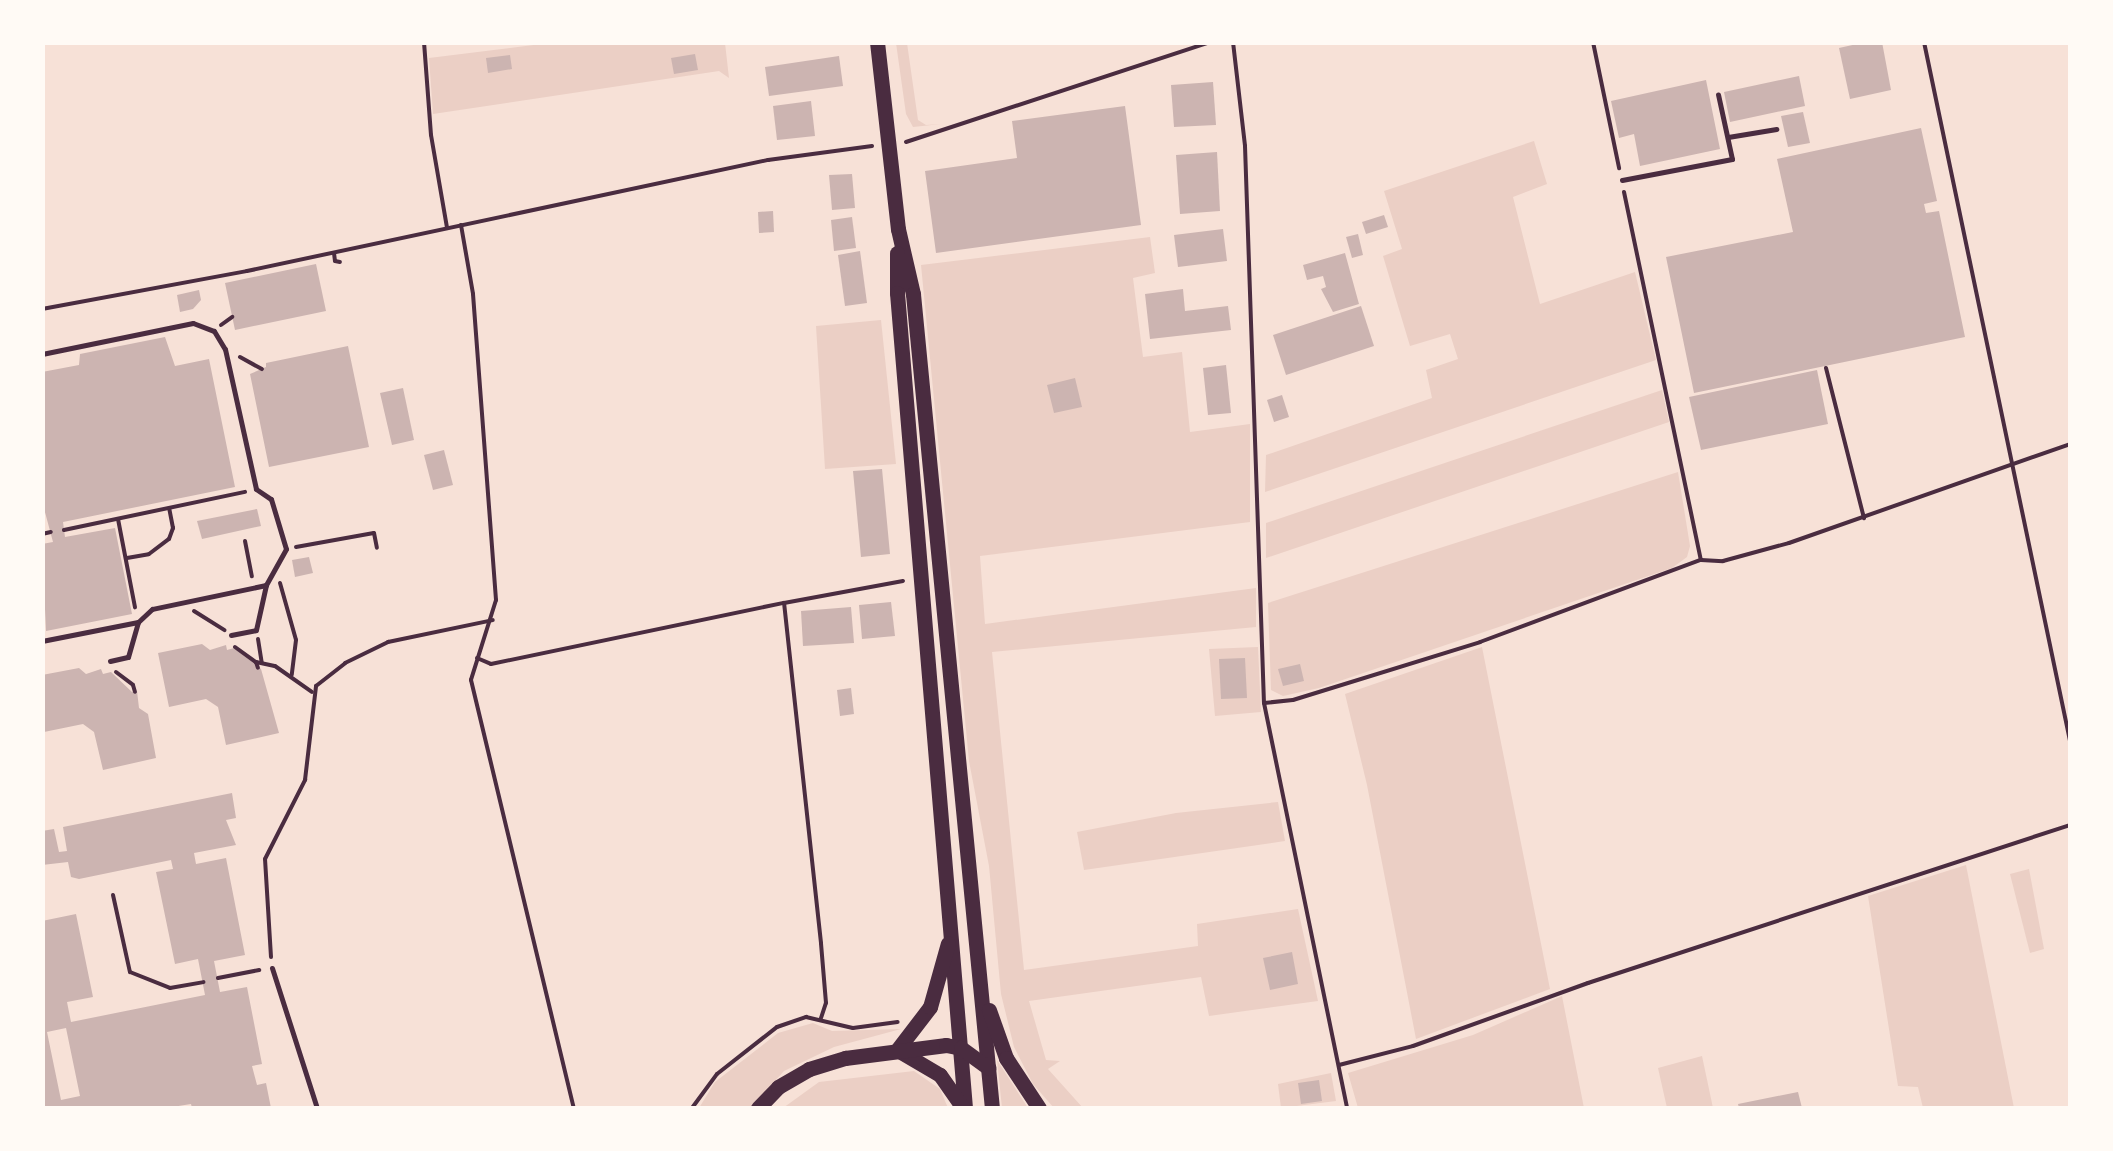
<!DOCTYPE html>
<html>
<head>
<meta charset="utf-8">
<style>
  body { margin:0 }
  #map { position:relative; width:2113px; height:1151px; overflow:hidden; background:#f7e1d7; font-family:"Crimson Pro",serif }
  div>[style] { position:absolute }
  .green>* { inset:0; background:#ebcfc5 }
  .building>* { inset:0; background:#ccb4b1 }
  .path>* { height:4px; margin:-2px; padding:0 2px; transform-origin:2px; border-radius:2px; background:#4a2c40 }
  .service>* { height:5px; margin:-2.5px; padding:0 2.5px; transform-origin:2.5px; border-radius:2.5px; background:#4a2c40 }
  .secondary>* { height:15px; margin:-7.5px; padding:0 7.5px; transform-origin:7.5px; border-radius:7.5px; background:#4a2c40 }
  span { translate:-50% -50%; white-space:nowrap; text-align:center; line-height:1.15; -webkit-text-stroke:8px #fffaf5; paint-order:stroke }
  .frame { position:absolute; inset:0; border:45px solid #fffaf5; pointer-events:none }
</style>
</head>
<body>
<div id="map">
  <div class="green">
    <div style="clip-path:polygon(557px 42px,725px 43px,729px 78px,719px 71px,433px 114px,429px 58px)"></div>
    <div style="clip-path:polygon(896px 43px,907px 43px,918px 120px,926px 125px,941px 124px,913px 127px,906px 114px)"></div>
    <div style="clip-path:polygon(1534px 141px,1547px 184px,1513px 197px,1540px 304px,1635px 272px,1656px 360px,1265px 492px,1266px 455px,1432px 398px,1426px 370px,1458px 359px,1450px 334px,1410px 346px,1383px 256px,1402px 249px,1384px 191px)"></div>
    <div style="clip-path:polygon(1150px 237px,1155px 273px,1133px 278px,1143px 357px,1182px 352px,1190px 432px,1250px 424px,1250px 522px,980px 556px,985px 624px,1256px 588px,1256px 627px,992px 652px,1024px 970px,1198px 946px,1197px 924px,1298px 909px,1318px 1001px,1209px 1016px,1201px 977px,1029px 1001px,1046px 1060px,1060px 1061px,1048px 1069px,1083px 1108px,1054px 1108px,1033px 1084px,1014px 1047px,1001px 994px,989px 866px,969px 761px,921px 265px)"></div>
    <div style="clip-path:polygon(881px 320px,896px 464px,825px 469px,816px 326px)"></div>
    <div style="clip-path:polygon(1662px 390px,1669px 422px,1266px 558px,1266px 523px)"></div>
    <div style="clip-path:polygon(1678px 472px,1690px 546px,1687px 557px,1672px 568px,1319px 688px,1283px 696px,1271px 690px,1268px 603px)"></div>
    <div style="clip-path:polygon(1258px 647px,1261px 712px,1215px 716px,1209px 649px)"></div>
    <div style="clip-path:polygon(1482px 647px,1550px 989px,1416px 1039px,1367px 785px,1345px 694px)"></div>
    <div style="clip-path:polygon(1278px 802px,1285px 841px,1084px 870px,1077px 832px,1176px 813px)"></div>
    <div style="clip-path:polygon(1966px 865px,2014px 1108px,1923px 1108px,1918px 1087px,1898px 1086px,1868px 896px)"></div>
    <div style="clip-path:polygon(2029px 869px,2044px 949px,2030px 953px,2010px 874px)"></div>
    <div style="clip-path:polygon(1562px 996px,1584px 1108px,1358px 1108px,1348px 1073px,1473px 1035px)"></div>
    <div style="clip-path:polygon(813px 1023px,832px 1031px,901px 1029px,834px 1047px,784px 1071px,750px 1108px,699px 1108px,715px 1082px,778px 1033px)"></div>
    <div style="clip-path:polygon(1702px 1056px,1713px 1108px,1667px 1108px,1658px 1068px)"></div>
    <div style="clip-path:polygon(997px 1060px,1028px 1108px,1002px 1108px)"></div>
    <div style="clip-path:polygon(914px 1071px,940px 1089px,948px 1108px,783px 1108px,819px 1082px)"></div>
    <div style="clip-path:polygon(1331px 1073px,1336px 1101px,1281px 1108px,1278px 1084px)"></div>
  </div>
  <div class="building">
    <div style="clip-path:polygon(1866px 42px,1882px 42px,1891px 90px,1850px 99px,1839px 48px)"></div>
    <div style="clip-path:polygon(695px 54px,698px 70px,674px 74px,671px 58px)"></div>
    <div style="clip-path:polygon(510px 55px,512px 69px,488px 73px,486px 58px)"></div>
    <div style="clip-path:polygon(839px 56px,843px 86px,769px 96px,765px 67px)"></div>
    <div style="clip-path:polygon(1799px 76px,1805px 106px,1730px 122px,1724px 92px)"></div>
    <div style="clip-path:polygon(1706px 80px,1720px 149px,1640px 166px,1634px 134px,1619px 138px,1611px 101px)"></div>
    <div style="clip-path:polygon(1213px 82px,1216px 125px,1174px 127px,1171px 85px)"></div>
    <div style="clip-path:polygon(811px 101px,815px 136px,777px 140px,773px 106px)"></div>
    <div style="clip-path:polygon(1125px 106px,1141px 225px,936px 253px,925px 171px,1017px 158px,1012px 121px)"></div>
    <div style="clip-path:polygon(1803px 112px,1810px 143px,1788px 147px,1781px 116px)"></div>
    <div style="clip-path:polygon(1921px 128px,1937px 201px,1924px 204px,1926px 213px,1939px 211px,1965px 337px,1694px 393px,1666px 257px,1793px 232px,1777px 159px)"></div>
    <div style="clip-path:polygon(1217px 152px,1220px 211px,1180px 214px,1176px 155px)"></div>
    <div style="clip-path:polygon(852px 174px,855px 208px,832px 210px,829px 175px)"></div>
    <div style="clip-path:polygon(773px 211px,774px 232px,759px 233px,758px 212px)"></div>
    <div style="clip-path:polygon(1384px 215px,1388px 227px,1366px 234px,1362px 222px)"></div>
    <div style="clip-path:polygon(852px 217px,856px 248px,834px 251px,831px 220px)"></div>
    <div style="clip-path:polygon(1223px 229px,1227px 261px,1178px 267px,1174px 235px)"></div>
    <div style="clip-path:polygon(1358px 234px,1363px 255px,1352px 258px,1346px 237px)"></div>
    <div style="clip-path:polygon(860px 251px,867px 303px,845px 306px,838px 255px)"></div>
    <div style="clip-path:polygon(1345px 253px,1359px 304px,1333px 312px,1321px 289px,1326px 287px,1323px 276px,1307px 280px,1303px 265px)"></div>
    <div style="clip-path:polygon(316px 264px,326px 311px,235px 330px,225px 283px)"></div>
    <div style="clip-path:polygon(1183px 289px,1185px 311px,1228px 306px,1231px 330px,1150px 339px,1145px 294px)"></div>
    <div style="clip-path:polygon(199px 290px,201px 300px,193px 309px,180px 312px,177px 295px)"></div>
    <div style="clip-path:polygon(1361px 306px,1374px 346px,1286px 375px,1273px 335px)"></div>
    <div style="clip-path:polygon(165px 337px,175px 366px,209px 359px,235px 487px,63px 522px,65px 537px,115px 528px,132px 614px,46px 631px,42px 544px,53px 542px,42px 501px,42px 372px,79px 365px,80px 354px)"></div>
    <div style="clip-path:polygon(348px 346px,369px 447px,269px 467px,250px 374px,266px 367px,266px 363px)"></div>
    <div style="clip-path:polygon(1226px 365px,1231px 413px,1208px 415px,1203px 368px)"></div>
    <div style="clip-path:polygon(1817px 370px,1828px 424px,1701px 450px,1689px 397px)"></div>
    <div style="clip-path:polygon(1075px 378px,1082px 407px,1054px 413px,1047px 385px)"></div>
    <div style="clip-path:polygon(403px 388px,414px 440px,392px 445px,380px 393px)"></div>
    <div style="clip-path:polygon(1282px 395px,1289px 417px,1274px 422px,1267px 400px)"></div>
    <div style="clip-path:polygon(444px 450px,453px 485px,433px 490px,424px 455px)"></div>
    <div style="clip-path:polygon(882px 469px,890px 554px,861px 557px,853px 471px)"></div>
    <div style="clip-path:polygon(257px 509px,261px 526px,202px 539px,197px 521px)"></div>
    <div style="clip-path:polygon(309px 557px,313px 573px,295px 577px,292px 560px)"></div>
    <div style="clip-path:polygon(891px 602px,895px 636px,862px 639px,859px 605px)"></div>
    <div style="clip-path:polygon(851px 607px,854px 643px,803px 646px,801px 611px)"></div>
    <div style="clip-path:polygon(202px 644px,210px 650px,226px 645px,227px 650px,234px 648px,261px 669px,279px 733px,226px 745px,218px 707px,206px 699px,169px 707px,158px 653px)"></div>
    <div style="clip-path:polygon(1245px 658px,1247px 698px,1221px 699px,1219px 659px)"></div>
    <div style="clip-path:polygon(1300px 664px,1304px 681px,1283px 686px,1278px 669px)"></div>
    <div style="clip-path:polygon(79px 668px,86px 674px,101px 669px,103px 674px,111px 672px,132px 692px,137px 691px,139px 708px,148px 714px,156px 758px,103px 770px,94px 732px,83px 724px,44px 732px,42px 675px)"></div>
    <div style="clip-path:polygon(851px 688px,854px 714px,840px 716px,837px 690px)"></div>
    <div style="clip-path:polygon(evenodd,232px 793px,236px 818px,226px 820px,236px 845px,194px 853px,196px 864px,226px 858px,245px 955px,214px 961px,220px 992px,247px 987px,262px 1064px,252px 1066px,257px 1085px,266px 1083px,271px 1108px,192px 1108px,191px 1104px,166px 1108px,42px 1108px,42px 921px,76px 914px,93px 997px,67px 1002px,71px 1022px,205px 995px,198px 959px,175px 964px,156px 872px,173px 869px,171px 860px,79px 879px,71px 877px,68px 862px,42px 865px,42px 831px,54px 829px,59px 852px,67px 851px,63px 827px,232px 793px,66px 1028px,80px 1096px,61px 1100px,47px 1032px,66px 1028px)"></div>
    <div style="clip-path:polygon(1292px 952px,1298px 984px,1270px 990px,1263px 958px)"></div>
    <div style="clip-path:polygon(1319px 1080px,1322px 1101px,1301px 1104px,1298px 1083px)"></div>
    <div style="clip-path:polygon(1798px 1092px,1802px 1108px,1739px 1108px,1738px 1104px)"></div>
  </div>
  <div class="path">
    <div style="left:424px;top:42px;width:93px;rotate:85.7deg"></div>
    <div style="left:431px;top:135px;width:94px;rotate:80.2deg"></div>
    <div style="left:1233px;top:42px;width:105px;rotate:83.4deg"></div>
    <div style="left:1245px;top:146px;width:557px;rotate:88.05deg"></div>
    <div style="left:1264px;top:703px;width:413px;rotate:78.4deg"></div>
    <div style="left:1593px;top:42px;width:129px;rotate:78.3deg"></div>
    <div style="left:1924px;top:42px;width:714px;rotate:78.2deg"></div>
    <div style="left:906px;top:142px;width:320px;rotate:-18.2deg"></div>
    <div style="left:1624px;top:192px;width:376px;rotate:78.2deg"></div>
    <div style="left:1701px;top:560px;width:22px;rotate:3deg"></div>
    <div style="left:1723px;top:561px;width:68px;rotate:-15.3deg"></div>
    <div style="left:1789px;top:543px;width:298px;rotate:-19.4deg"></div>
    <div style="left:461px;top:225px;width:70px;rotate:80.1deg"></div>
    <div style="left:473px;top:294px;width:307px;rotate:85.7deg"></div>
    <div style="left:496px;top:600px;width:84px;rotate:107.4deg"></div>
    <div style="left:471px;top:680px;width:440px;rotate:76.5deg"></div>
    <div style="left:334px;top:253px;width:8px;rotate:83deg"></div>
    <div style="left:335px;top:261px;width:5px;rotate:11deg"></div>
    <div style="left:42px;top:309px;width:208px;rotate:-10.5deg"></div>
    <div style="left:247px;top:271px;width:533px;rotate:-12.03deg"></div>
    <div style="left:768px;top:160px;width:105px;rotate:-7.7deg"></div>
    <div style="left:221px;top:325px;width:14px;rotate:-36deg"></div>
    <div style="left:240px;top:357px;width:25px;rotate:29deg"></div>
    <div style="left:1826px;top:368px;width:155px;rotate:75.8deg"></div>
    <div style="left:118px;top:519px;width:90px;rotate:79.1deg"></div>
    <div style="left:64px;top:530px;width:185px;rotate:-11.9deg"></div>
    <div style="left:42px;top:534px;width:9px;rotate:-13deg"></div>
    <div style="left:245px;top:541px;width:36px;rotate:79deg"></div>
    <div style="left:296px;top:547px;width:79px;rotate:-10.2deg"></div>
    <div style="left:374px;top:533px;width:15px;rotate:79deg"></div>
    <div style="left:127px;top:558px;width:22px;rotate:-10deg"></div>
    <div style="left:149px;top:554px;width:25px;rotate:-37deg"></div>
    <div style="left:169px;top:539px;width:12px;rotate:-70deg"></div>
    <div style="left:173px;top:528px;width:20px;rotate:-101deg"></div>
    <div style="left:280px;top:583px;width:59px;rotate:74.3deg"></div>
    <div style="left:296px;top:640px;width:35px;rotate:97deg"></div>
    <div style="left:194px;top:611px;width:36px;rotate:32deg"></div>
    <div style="left:258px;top:639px;width:24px;rotate:81deg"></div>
    <div style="left:235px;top:647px;width:26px;rotate:36deg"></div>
    <div style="left:256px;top:662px;width:6px;rotate:72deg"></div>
    <div style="left:477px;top:658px;width:15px;rotate:23deg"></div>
    <div style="left:491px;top:664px;width:299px;rotate:-11.8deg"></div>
    <div style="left:256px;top:662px;width:19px;rotate:12deg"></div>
    <div style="left:275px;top:666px;width:45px;rotate:35.1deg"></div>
    <div style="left:116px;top:672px;width:21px;rotate:37deg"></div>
    <div style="left:133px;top:685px;width:7px;rotate:74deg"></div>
    <div style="left:1264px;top:703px;width:29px;rotate:-6deg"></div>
    <div style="left:1293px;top:700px;width:196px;rotate:-17.2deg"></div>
    <div style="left:1480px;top:642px;width:236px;rotate:-20.4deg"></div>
    <div style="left:113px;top:895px;width:79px;rotate:77.6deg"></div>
    <div style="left:130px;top:972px;width:43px;rotate:21.8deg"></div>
    <div style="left:170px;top:988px;width:34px;rotate:-10deg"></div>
    <div style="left:271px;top:957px;width:98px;rotate:-93.5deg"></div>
    <div style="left:265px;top:859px;width:89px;rotate:-63.1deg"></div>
    <div style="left:305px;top:780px;width:95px;rotate:-83.3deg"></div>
    <div style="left:316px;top:686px;width:37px;rotate:-38deg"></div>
    <div style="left:345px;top:663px;width:48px;rotate:-26deg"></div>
    <div style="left:388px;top:642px;width:107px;rotate:-11.8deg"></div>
    <div style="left:218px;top:978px;width:42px;rotate:-11deg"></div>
    <div style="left:821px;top:1018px;width:16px;rotate:-72deg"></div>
    <div style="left:826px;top:1003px;width:60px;rotate:-94.8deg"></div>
    <div style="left:821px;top:943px;width:342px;rotate:-96.2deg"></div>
    <div style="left:784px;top:603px;width:121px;rotate:-10.5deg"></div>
    <div style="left:1339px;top:1065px;width:76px;rotate:-14.4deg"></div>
    <div style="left:1413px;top:1046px;width:186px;rotate:-19.8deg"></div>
    <div style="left:1588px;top:983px;width:507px;rotate:-18.15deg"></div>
    <div style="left:692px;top:1108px;width:42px;rotate:-53.7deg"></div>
    <div style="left:717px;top:1074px;width:76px;rotate:-38.1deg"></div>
    <div style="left:777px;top:1027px;width:31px;rotate:-19deg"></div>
    <div style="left:806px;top:1017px;width:48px;rotate:13.2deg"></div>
    <div style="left:853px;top:1028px;width:45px;rotate:-7.6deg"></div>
  </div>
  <div class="service">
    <div style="left:1728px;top:137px;width:49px;rotate:-9.5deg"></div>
    <div style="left:1622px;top:180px;width:112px;rotate:-10.8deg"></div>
    <div style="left:1732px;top:159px;width:66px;rotate:-102.2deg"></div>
    <div style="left:42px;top:354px;width:154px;rotate:-11.6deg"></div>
    <div style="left:193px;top:323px;width:22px;rotate:21deg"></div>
    <div style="left:214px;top:331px;width:21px;rotate:59deg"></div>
    <div style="left:225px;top:349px;width:143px;rotate:77.5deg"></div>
    <div style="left:256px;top:489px;width:18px;rotate:34deg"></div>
    <div style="left:271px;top:499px;width:52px;rotate:73.3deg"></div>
    <div style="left:286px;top:549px;width:41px;rotate:119.1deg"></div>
    <div style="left:266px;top:585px;width:116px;rotate:168.1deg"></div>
    <div style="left:152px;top:609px;width:19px;rotate:137deg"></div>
    <div style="left:138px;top:622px;width:98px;rotate:168.8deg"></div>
    <div style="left:231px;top:635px;width:25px;rotate:-11deg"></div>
    <div style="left:256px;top:630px;width:46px;rotate:-77.5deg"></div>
    <div style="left:110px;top:661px;width:18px;rotate:-13deg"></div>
    <div style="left:128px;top:657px;width:36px;rotate:-74deg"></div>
    <div style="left:272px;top:968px;width:147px;rotate:72.2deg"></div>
  </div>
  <div class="secondary">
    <div style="left:877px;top:42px;width:188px;rotate:83.6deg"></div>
    <div style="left:898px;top:229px;width:67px;rotate:77deg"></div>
    <div style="left:913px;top:294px;width:818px;rotate:84.46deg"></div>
    <div style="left:897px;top:253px;width:40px;rotate:90deg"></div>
    <div style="left:897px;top:293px;width:818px;rotate:85.23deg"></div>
    <div style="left:989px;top:1010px;width:51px;rotate:70.5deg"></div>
    <div style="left:1006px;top:1058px;width:60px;rotate:56.6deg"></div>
    <div style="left:897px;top:1050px;width:54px;rotate:-52.5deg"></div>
    <div style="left:930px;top:1007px;width:66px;rotate:-74.3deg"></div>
    <div style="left:901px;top:1052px;width:45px;rotate:30.5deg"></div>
    <div style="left:940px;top:1075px;width:40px;rotate:55.1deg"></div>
    <div style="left:758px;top:1108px;width:29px;rotate:-46deg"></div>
    <div style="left:778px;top:1087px;width:36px;rotate:-30deg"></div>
    <div style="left:809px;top:1069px;width:38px;rotate:-17deg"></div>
    <div style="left:845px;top:1058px;width:102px;rotate:-7.3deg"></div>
    <div style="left:946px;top:1045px;width:15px;rotate:11deg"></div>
    <div style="left:961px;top:1048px;width:34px;rotate:36deg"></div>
  </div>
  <div class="frame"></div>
</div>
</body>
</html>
